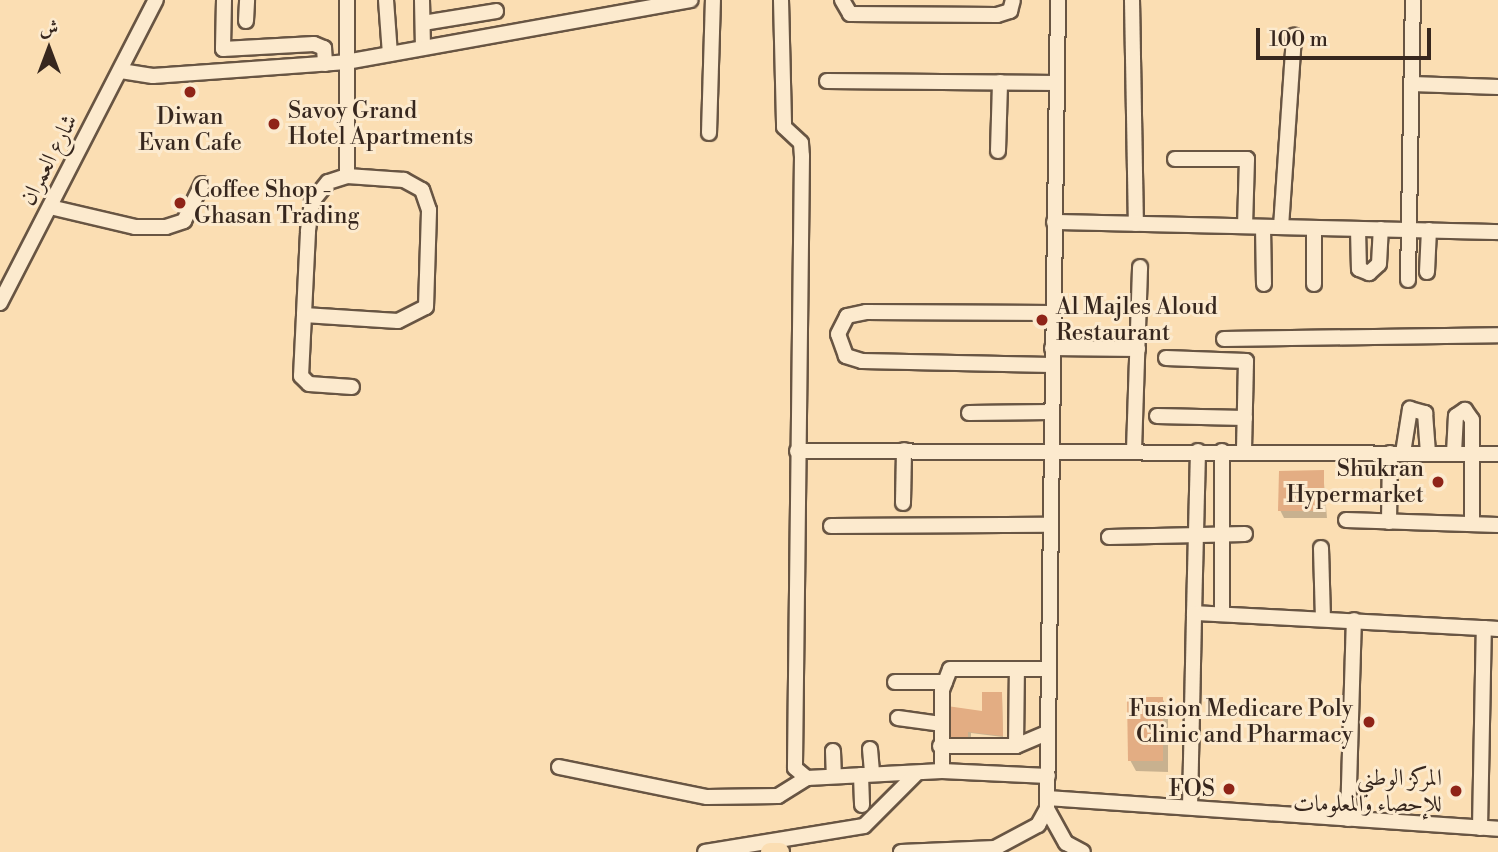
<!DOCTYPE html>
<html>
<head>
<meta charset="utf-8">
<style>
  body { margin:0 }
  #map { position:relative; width:1498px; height:852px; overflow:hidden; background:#fbdeb3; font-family:"Libre Bodoni",Amiri,serif }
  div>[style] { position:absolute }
  .shadow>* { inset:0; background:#0003 }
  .building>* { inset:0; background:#e3ad83 }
  .roads { filter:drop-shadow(2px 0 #685543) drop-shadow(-2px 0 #685543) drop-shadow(0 2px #685543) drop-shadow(0 -2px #685543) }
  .minor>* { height:14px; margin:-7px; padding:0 7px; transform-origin:7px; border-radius:7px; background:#fceace }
  .major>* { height:18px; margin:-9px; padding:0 9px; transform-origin:9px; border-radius:9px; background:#fbdeb3 }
  .dots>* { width:19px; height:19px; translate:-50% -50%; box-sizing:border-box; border:4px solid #fceace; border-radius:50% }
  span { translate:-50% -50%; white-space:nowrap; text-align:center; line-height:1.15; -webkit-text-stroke:6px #fceace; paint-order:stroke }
  .poi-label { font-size:23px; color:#37271e }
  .left { translate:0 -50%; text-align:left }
  .right { translate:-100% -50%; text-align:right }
  .street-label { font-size:23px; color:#37271e }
  .north { position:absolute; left:14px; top:14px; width:70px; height:70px; -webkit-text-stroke:5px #fceace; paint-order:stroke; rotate:0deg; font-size:19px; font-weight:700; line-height:28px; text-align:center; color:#37271e }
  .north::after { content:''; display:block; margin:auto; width:24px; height:32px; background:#37271e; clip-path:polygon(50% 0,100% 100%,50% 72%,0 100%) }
  .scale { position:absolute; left:1256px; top:28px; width:175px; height:32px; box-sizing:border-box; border:4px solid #37271e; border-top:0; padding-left:9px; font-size:21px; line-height:24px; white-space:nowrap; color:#37271e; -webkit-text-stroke:5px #fceace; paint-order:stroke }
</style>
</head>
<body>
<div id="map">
  <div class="shadow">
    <div style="clip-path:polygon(1323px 472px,1327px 518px,1284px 518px,1280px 510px)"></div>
    <div style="clip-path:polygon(1002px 696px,1003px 737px,971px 733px,971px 747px,949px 707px,983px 712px)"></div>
    <div style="clip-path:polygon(1162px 698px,1168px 709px,1168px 772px,1136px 771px,1130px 760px)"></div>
  </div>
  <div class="building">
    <div style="clip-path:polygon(1324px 470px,1324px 511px,1278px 511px,1279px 471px)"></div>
    <div style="clip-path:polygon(982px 692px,1002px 692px,1003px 736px,968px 732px,968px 740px,948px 740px,947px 706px,982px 711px)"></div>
    <div style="clip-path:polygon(1127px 697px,1163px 697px,1163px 761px,1128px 761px)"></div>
  </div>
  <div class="roads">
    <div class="minor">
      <div style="left:224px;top:0;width:49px;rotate:91.2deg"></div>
      <div style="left:223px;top:49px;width:91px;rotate:-3.1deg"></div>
      <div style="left:314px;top:44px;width:11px;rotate:22deg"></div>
      <div style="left:324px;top:48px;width:16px;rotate:86deg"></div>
      <div style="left:386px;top:0;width:54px;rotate:85.8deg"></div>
      <div style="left:422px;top:0;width:48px;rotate:88.8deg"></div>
      <div style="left:781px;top:0;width:127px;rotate:88.6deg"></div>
      <div style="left:784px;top:127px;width:23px;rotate:43deg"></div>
      <div style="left:801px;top:143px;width:13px;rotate:86deg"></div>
      <div style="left:802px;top:156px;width:612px;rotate:90.66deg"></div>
      <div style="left:795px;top:768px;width:16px;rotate:40deg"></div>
      <div style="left:807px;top:778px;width:135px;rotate:-3deg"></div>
      <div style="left:942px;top:771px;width:106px;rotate:2.7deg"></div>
      <div style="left:842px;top:0;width:16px;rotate:60deg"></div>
      <div style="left:850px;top:14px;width:147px;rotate:0.4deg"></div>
      <div style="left:997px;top:15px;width:14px;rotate:-17deg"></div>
      <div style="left:1010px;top:11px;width:11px;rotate:-75deg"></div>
      <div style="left:1132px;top:0;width:224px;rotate:89deg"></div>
      <div style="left:246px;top:21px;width:21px;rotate:-87deg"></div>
      <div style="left:423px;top:23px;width:74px;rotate:-9.3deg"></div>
      <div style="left:121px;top:71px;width:32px;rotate:9deg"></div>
      <div style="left:153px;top:76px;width:194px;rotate:-4.1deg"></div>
      <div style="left:346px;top:62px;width:350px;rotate:-10.2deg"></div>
      <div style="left:827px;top:81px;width:230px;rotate:0.5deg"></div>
      <div style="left:1412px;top:84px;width:86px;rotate:2deg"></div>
      <div style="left:709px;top:133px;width:133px;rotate:-88.3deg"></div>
      <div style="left:998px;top:151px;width:69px;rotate:-88.3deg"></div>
      <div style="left:1175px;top:159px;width:72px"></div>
      <div style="left:1247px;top:159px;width:67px;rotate:91.7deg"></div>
      <div style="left:347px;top:176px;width:176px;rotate:-90deg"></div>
      <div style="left:50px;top:207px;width:87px;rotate:13.2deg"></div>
      <div style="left:135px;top:227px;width:31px"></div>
      <div style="left:166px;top:227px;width:19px;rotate:-18deg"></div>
      <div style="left:184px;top:221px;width:41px;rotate:-64.1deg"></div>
      <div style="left:1054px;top:222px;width:444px;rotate:1.3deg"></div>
      <div style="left:1263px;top:227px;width:57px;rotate:89deg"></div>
      <div style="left:1281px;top:227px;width:192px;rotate:-86.1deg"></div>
      <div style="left:1358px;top:229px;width:40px;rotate:88.6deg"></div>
      <div style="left:1359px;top:269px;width:11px;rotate:22deg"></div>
      <div style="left:1369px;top:273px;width:13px;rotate:-42deg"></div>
      <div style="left:1379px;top:264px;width:35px;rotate:-87deg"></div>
      <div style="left:1427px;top:272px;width:42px;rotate:-87.3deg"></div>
      <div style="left:1408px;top:280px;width:280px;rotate:-89deg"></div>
      <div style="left:1314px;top:284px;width:56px;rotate:-90deg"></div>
      <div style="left:0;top:303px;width:341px;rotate:-62.8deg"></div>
      <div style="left:304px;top:315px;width:94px;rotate:3.7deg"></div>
      <div style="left:398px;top:321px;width:31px;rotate:-27deg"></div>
      <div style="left:426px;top:307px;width:97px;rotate:-88.2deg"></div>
      <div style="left:429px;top:210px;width:21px;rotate:-109deg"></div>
      <div style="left:422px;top:190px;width:21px;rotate:-151deg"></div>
      <div style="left:404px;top:180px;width:57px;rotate:-176deg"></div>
      <div style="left:347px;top:176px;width:20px;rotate:162deg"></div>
      <div style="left:328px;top:182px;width:26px;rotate:129deg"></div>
      <div style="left:312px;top:202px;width:30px;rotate:98deg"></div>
      <div style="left:308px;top:232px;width:83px;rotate:92.8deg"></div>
      <div style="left:304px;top:315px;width:61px;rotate:92.8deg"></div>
      <div style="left:301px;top:376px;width:11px;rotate:45deg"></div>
      <div style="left:309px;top:384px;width:43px;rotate:4deg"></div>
      <div style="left:1224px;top:339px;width:274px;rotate:-0.8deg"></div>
      <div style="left:1052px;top:348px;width:86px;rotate:0.7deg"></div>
      <div style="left:1166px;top:358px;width:80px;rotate:2.1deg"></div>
      <div style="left:1246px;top:361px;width:90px;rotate:91.3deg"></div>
      <div style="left:1051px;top:365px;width:189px;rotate:-178.8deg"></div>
      <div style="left:862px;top:361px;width:17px;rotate:-163deg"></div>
      <div style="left:846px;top:356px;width:23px;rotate:-110deg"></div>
      <div style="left:838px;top:334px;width:20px;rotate:-63deg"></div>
      <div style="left:847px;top:316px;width:19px;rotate:-12deg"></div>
      <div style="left:866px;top:312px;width:186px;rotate:0.3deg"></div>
      <div style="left:969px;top:413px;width:81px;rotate:-0.7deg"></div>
      <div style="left:1157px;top:416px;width:88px;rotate:1.3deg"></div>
      <div style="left:1134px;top:450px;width:183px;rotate:-88.1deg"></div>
      <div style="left:797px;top:451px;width:701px;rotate:0.25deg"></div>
      <div style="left:1198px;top:451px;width:162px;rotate:91.4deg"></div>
      <div style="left:1194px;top:613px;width:290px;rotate:3deg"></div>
      <div style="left:1222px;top:451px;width:163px;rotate:90deg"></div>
      <div style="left:1403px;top:453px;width:45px;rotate:-81deg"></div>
      <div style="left:1410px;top:409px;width:16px;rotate:15deg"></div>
      <div style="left:1425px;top:413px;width:40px;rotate:85.7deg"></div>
      <div style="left:1454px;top:453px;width:37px;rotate:-87deg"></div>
      <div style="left:1456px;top:416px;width:11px;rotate:-34deg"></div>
      <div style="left:1465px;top:410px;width:12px;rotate:55deg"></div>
      <div style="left:1472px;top:420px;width:104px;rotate:90deg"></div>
      <div style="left:903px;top:503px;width:53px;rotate:-88.9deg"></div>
      <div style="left:1346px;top:520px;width:152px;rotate:1.9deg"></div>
      <div style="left:1389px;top:522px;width:69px;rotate:-89.2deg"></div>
      <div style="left:831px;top:526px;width:217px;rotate:-0.3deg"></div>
      <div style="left:1109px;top:537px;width:136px;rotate:-1.3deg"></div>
      <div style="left:1321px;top:548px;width:71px;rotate:88.4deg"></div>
      <div style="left:895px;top:682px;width:50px"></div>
      <div style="left:898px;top:718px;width:43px;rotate:7.9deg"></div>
      <div style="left:940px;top:746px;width:76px"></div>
      <div style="left:1016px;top:746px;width:77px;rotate:-89.3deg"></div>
      <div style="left:1016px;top:746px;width:34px;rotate:-23deg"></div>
      <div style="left:870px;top:749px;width:25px;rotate:85deg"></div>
      <div style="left:833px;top:751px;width:25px;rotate:88deg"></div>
      <div style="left:559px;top:767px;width:151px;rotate:11.5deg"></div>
      <div style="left:707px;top:797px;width:71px;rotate:-0.8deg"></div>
      <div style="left:778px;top:796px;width:34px;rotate:-32deg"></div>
      <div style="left:942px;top:771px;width:81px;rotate:-90deg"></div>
      <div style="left:942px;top:690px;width:22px;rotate:-69deg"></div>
      <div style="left:950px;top:669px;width:95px"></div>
      <div style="left:861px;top:775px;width:30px;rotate:88deg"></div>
      <div style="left:1047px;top:798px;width:452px;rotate:3.9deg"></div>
      <div style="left:1190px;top:807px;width:194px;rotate:-88.8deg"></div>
      <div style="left:1047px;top:809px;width:39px;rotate:61deg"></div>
      <div style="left:1066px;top:843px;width:19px;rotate:28deg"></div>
      <div style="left:1348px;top:819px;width:199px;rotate:-88.3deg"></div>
      <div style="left:1480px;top:828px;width:200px;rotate:-88.9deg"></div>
      <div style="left:1484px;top:628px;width:14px;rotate:4deg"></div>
      <div style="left:705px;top:852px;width:161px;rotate:-9.3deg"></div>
      <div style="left:864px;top:826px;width:74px;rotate:-45deg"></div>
      <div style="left:901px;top:852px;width:94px;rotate:-2.4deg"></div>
      <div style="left:995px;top:848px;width:49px;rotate:-28.1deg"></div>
      <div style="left:1038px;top:825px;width:18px;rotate:-61deg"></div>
      <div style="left:1047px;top:809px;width:809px;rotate:-89.22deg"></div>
    </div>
    <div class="major">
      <div style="left:770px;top:852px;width:10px"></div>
    </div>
  </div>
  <div class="dots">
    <div style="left:190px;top:92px;background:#8f2418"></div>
    <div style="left:274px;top:124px;background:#8f2418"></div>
    <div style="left:180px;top:203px;background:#8f2418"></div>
    <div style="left:1042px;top:320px;background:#8f2418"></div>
    <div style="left:1438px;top:482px;background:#8f2418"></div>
    <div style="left:1369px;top:722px;background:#8f2418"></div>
    <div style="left:1229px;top:789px;background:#8f2418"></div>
    <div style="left:1456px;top:791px;background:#8f2418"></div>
  </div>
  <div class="poi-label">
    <span class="left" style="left:288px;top:124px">Savoy Grand<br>Hotel Apartments</span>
    <span style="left:190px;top:130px">Diwan<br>Evan Cafe</span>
    <span class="left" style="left:194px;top:203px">Coffee Shop -<br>Ghasan Trading</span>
    <span class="left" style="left:1056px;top:320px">Al Majles Aloud<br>Restaurant</span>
    <span class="right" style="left:1424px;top:482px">Shukran<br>Hypermarket</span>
    <span class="right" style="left:1353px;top:722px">Fusion Medicare Poly<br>Clinic and Pharmacy</span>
    <span class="right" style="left:1442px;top:791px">المركز الوطني<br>للإحصاء والمعلومات</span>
    <span class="right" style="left:1215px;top:789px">FOS</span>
  </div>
  <div class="street-label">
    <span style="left:49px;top:160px;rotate:-63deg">شارع العمران</span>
  </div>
  <div class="north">ش</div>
  <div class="scale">100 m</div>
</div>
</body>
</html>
